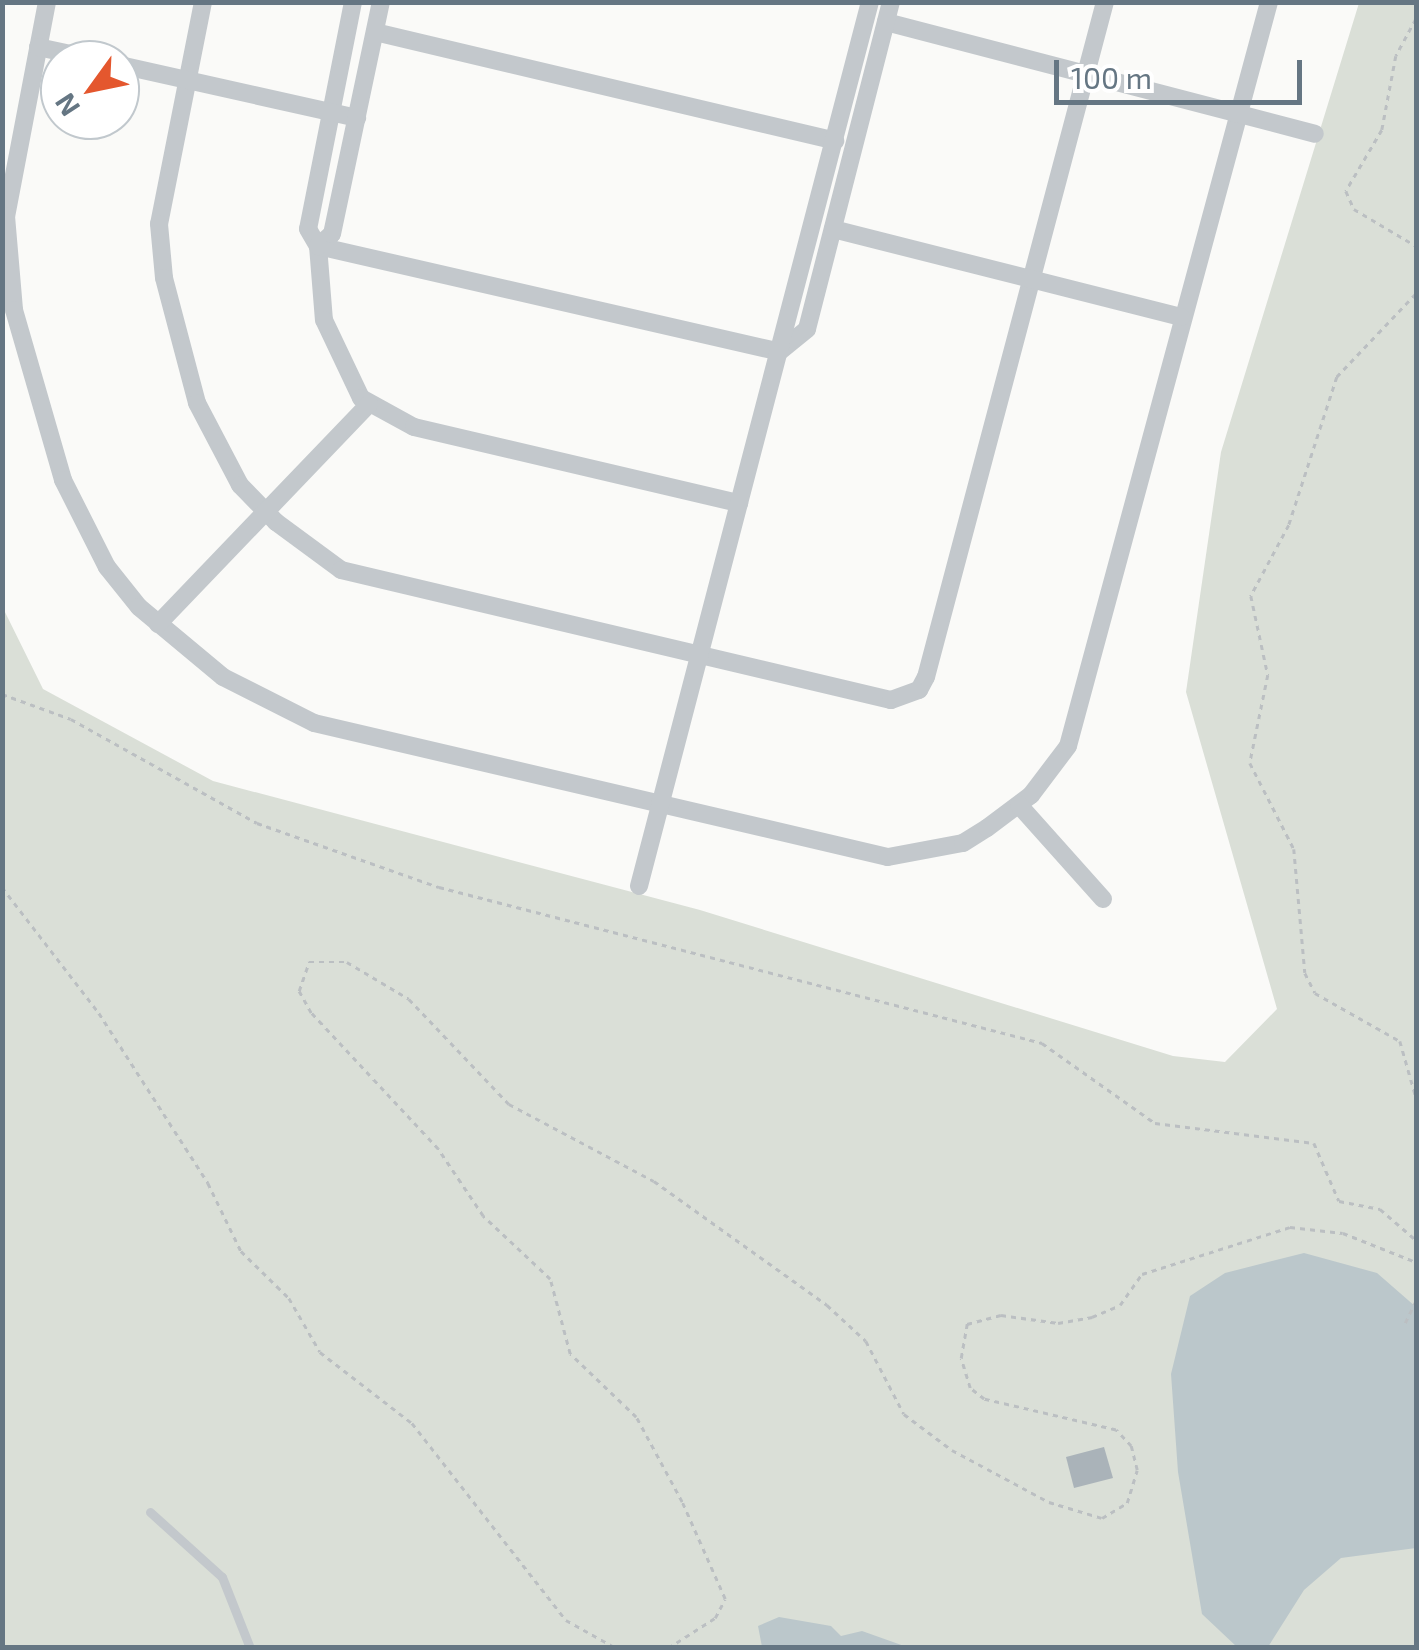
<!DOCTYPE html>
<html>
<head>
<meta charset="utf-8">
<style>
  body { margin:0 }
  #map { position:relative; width:1419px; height:1650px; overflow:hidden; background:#fafaf8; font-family:"Exo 2",sans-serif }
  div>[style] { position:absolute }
  .green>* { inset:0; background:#dadfd7 }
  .water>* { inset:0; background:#bbc7cb }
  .building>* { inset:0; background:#aab3b9 }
  .path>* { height:2.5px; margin-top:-1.25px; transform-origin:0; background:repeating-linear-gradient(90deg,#bbbfc2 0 5px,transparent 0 10px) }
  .lane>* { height:9px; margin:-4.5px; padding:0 4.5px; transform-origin:4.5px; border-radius:4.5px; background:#c3c8cc }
  .street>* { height:18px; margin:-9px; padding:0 9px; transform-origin:9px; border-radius:9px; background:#c3c8cc }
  span { translate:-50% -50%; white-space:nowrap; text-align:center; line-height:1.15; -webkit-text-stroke:10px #fff; paint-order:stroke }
  .frame { position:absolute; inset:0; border:5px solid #657683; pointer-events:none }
  .north { position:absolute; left:40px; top:40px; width:100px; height:100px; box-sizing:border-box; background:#fff; border:2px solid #c1c8cd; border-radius:50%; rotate:237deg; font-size:28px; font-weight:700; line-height:40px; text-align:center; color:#657683 }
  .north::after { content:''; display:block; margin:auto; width:35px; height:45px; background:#e4572e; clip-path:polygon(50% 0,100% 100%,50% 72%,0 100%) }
  .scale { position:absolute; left:1054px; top:60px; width:248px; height:45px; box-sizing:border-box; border:5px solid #657683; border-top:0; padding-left:12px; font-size:30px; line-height:35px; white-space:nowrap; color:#657683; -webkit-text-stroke:8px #fff; paint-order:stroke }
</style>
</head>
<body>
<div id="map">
  <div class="green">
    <div style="clip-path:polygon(1359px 3px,1416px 3px,1416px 1647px,3px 1647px,2px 606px,43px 689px,213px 781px,700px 910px,1173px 1056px,1225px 1062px,1277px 1009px,1186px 692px,1221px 452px)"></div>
  </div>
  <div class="water">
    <div style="clip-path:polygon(1304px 1253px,1377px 1273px,1416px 1307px,1416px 1548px,1341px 1558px,1304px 1590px,1268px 1647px,1237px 1647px,1202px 1614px,1178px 1472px,1171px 1374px,1190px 1296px,1225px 1273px)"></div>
    <div style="clip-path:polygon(779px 1617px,831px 1626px,841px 1636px,862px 1631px,907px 1647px,762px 1647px,758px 1626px)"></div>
  </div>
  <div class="building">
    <div style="clip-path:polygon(1104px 1447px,1113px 1478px,1074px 1488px,1066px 1457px)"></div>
  </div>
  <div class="path">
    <div style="left:1416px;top:19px;width:42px;rotate:118.4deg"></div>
    <div style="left:1396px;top:56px;width:75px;rotate:100.7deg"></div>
    <div style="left:1382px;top:130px;width:71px;rotate:120.5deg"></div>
    <div style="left:1346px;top:191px;width:20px;rotate:66deg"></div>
    <div style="left:1354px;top:209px;width:72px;rotate:30.8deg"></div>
    <div style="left:1416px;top:294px;width:115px;rotate:133.6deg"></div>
    <div style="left:1337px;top:377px;width:156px;rotate:108deg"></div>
    <div style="left:1289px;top:525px;width:81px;rotate:118.2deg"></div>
    <div style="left:1251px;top:596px;width:81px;rotate:77.9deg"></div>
    <div style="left:1268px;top:675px;width:90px;rotate:101.6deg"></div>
    <div style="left:1250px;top:763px;width:97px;rotate:62.9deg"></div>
    <div style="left:1294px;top:849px;width:124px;rotate:84.9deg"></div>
    <div style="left:1305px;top:973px;width:22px;rotate:63deg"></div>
    <div style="left:1315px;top:993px;width:98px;rotate:29.5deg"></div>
    <div style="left:1400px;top:1041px;width:58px;rotate:74.1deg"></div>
    <div style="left:2px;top:694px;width:73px;rotate:19.9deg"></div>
    <div style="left:71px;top:719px;width:213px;rotate:29.2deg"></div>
    <div style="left:257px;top:823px;width:193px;rotate:19.4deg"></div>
    <div style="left:439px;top:887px;width:623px;rotate:14.5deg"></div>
    <div style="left:1042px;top:1043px;width:138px;rotate:35.3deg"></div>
    <div style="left:1155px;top:1123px;width:160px;rotate:7.2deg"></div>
    <div style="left:1314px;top:1143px;width:63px;rotate:66.7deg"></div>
    <div style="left:1339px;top:1201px;width:42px;rotate:11deg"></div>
    <div style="left:1380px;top:1209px;width:48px;rotate:40.7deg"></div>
    <div style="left:2px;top:887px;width:159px;rotate:52.4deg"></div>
    <div style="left:99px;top:1013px;width:202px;rotate:57.3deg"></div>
    <div style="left:208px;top:1183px;width:76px;rotate:64.1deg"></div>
    <div style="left:241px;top:1251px;width:67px;rotate:44.4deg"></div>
    <div style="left:289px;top:1298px;width:62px;rotate:60.1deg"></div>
    <div style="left:320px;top:1352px;width:116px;rotate:37.7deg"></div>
    <div style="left:412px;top:1423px;width:250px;rotate:52deg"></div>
    <div style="left:566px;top:1620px;width:57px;rotate:29.2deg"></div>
    <div style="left:1405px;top:1323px;width:25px;rotate:-64deg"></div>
    <div style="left:668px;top:1648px;width:56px;rotate:-32.6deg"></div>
    <div style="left:715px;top:1618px;width:21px;rotate:-62deg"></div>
    <div style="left:725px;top:1599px;width:106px;rotate:-113.9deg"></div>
    <div style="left:682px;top:1502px;width:97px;rotate:-118.4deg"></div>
    <div style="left:636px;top:1417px;width:91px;rotate:-136.3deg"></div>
    <div style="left:570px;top:1354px;width:78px;rotate:-104.9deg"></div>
    <div style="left:550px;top:1279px;width:92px;rotate:-136.8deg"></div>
    <div style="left:483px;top:1216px;width:81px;rotate:-123.9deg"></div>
    <div style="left:438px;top:1149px;width:186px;rotate:-133deg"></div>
    <div style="left:311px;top:1013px;width:25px;rotate:-119deg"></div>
    <div style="left:299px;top:991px;width:31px;rotate:-71deg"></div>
    <div style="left:309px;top:962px;width:38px"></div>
    <div style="left:347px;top:962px;width:72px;rotate:30.8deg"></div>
    <div style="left:409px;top:999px;width:145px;rotate:46.4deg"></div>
    <div style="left:509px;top:1104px;width:164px;rotate:28deg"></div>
    <div style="left:654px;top:1181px;width:213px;rotate:35.6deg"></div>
    <div style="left:827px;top:1305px;width:53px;rotate:42.7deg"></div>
    <div style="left:866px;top:1341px;width:82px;rotate:62.5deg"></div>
    <div style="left:904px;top:1414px;width:60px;rotate:36.9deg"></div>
    <div style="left:952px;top:1450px;width:110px;rotate:28.2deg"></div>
    <div style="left:1049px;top:1502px;width:55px;rotate:16.8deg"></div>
    <div style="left:1102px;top:1518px;width:29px;rotate:-31deg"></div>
    <div style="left:1127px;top:1503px;width:34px;rotate:-73deg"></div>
    <div style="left:1137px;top:1470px;width:25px;rotate:-104deg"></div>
    <div style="left:1131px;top:1446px;width:22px;rotate:-133deg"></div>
    <div style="left:1116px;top:1430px;width:136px;rotate:-166.8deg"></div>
    <div style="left:984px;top:1399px;width:18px;rotate:-142deg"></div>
    <div style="left:970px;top:1388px;width:31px;rotate:-107deg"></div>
    <div style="left:961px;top:1358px;width:35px;rotate:-80deg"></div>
    <div style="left:967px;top:1324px;width:35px;rotate:-15deg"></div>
    <div style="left:1001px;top:1315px;width:58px;rotate:8deg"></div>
    <div style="left:1058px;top:1323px;width:35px;rotate:-10deg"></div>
    <div style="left:1092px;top:1317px;width:30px;rotate:-23deg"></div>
    <div style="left:1120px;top:1305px;width:38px;rotate:-55deg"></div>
    <div style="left:1142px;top:1274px;width:155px;rotate:-17.6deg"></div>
    <div style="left:1290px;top:1227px;width:53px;rotate:6.5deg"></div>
    <div style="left:1343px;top:1233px;width:79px;rotate:21.7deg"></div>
  </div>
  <div class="lane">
    <div style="left:150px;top:1512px;width:97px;rotate:42.1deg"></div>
    <div style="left:222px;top:1577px;width:76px;rotate:68.5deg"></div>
  </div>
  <div class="street">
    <div style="left:47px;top:2px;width:218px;rotate:100.8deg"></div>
    <div style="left:6px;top:216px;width:94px;rotate:85.1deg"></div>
    <div style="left:14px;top:310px;width:177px;rotate:73.9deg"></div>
    <div style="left:63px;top:480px;width:97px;rotate:63.2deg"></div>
    <div style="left:107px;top:567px;width:51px;rotate:51.3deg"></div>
    <div style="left:139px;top:607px;width:109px;rotate:39.8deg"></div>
    <div style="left:223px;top:677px;width:102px;rotate:26.8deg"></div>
    <div style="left:314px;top:723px;width:589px;rotate:13.14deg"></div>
    <div style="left:888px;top:857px;width:76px;rotate:-10.6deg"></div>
    <div style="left:963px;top:843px;width:28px;rotate:-32deg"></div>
    <div style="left:987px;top:828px;width:55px;rotate:-36.9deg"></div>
    <div style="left:1031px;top:795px;width:61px;rotate:-52.9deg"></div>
    <div style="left:1068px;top:746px;width:771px;rotate:-74.88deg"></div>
    <div style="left:203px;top:2px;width:226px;rotate:101.2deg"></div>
    <div style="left:159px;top:224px;width:54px;rotate:84.7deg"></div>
    <div style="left:164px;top:278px;width:129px;rotate:75.2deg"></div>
    <div style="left:197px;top:403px;width:93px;rotate:62.3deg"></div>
    <div style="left:240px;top:485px;width:52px;rotate:45.8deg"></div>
    <div style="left:276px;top:522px;width:81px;rotate:36.4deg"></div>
    <div style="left:341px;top:570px;width:565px;rotate:13.3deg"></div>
    <div style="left:891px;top:700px;width:30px;rotate:-20deg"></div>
    <div style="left:919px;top:690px;width:15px;rotate:-62deg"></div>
    <div style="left:926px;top:677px;width:698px;rotate:-75.15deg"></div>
    <div style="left:353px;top:2px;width:231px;rotate:101.2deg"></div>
    <div style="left:308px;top:229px;width:20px;rotate:60deg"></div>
    <div style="left:318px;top:246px;width:74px;rotate:85.4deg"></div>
    <div style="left:324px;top:320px;width:86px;rotate:64.6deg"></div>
    <div style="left:361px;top:398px;width:60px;rotate:28.7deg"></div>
    <div style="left:414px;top:427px;width:334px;rotate:13.2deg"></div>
    <div style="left:886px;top:22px;width:443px;rotate:14.6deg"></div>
    <div style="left:375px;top:32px;width:473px;rotate:13.3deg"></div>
    <div style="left:38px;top:47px;width:61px;rotate:12.2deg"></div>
    <div style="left:120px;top:65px;width:243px;rotate:12.6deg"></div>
    <div style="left:833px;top:229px;width:359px;rotate:14.2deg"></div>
    <div style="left:318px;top:246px;width:473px;rotate:12.9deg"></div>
    <div style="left:318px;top:246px;width:18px;rotate:-41deg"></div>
    <div style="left:332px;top:234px;width:237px;rotate:-78.1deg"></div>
    <div style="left:779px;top:352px;width:36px;rotate:-39deg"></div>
    <div style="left:807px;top:329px;width:338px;rotate:-75.6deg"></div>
    <div style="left:158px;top:624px;width:305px;rotate:-46.2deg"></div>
    <div style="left:1019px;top:805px;width:126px;rotate:48.2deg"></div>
    <div style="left:639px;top:886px;width:914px;rotate:-75.36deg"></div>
  </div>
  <div class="frame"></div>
  <div class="north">N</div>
  <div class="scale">100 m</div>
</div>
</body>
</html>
